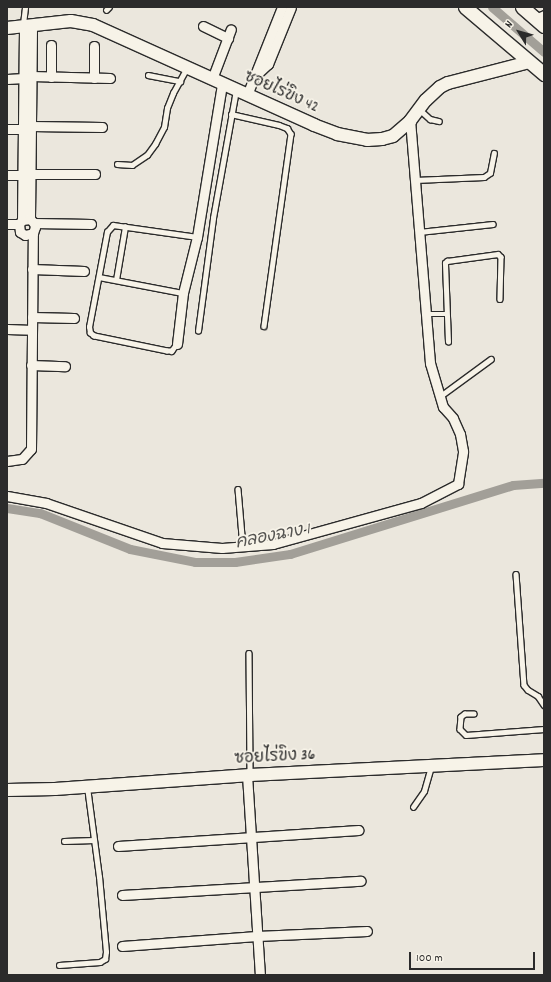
<!DOCTYPE html>
<html>
<head>
<meta charset="utf-8">
<style>
  body { margin:0 }
  #map { position:relative; width:551px; height:982px; overflow:hidden; background:#ebe7dd; font-family:Dekko,"Playpen Sans Thai",sans-serif }
  div>[style] { position:absolute }
  .canal>* { height:9px; margin:-4.5px; padding:0 4.5px; transform-origin:4.5px; border-radius:4.5px; background:#a29f98 }
  .roads { filter:drop-shadow(1px 0 #2b2b2b) drop-shadow(-1px 0 #2b2b2b) drop-shadow(0 1px #2b2b2b) drop-shadow(0 -1px #2b2b2b) }
  .service>* { height:4.5px; margin:-2.25px; padding:0 2.25px; transform-origin:2.25px; border-radius:2.25px; background:#f7f3e8 }
  .minor>* { height:9px; margin:-4.5px; padding:0 4.5px; transform-origin:4.5px; border-radius:4.5px; background:#f7f3e8 }
  .tertiary>* { height:12px; margin:-6px; padding:0 6px; transform-origin:6px; border-radius:6px; background:#f7f3e8 }
  .secondary>* { height:13px; margin:-6.5px; padding:0 6.5px; transform-origin:6.5px; border-radius:6.5px; background:#f7f3e8 }
  span { translate:-50% -50%; white-space:nowrap; text-align:center; line-height:1.15; -webkit-text-stroke:3.5px #f7f3e8; paint-order:stroke }
  .street-label { font-size:16px; color:#2b2b2b }
  .water-label { font-size:17px; color:#555451; font-style:italic }
  .frame { position:absolute; inset:0; border:8px solid #2b2b2b; pointer-events:none }
  .north { position:absolute; left:499px; top:12px; width:40px; height:40px; -webkit-text-stroke:3px #f7f3e8; paint-order:stroke; rotate:307deg; font-size:11px; font-weight:700; line-height:16px; text-align:center; color:#2b2b2b }
  .north::after { content:''; display:block; margin:auto; width:14px; height:18px; background:#2b2b2b; clip-path:polygon(50% 0,100% 100%,50% 72%,0 100%) }
  .scale { position:absolute; left:409px; top:952px; width:126px; height:18px; box-sizing:border-box; border:2px solid #2b2b2b; border-top:0; padding-left:5px; font-size:12px; line-height:14px; white-space:nowrap; color:#2b2b2b; -webkit-text-stroke:3px #f7f3e8; paint-order:stroke }
</style>
</head>
<body>
<div id="map">
  <div class="canal">
    <div style="left:492px;top:7px;width:69px;rotate:40.9deg"></div>
    <div style="left:7px;top:508px;width:33px;rotate:9deg"></div>
    <div style="left:40px;top:513px;width:97px;rotate:21.8deg"></div>
    <div style="left:130px;top:549px;width:66px;rotate:11.3deg"></div>
    <div style="left:195px;top:562px;width:40px"></div>
    <div style="left:235px;top:562px;width:56px;rotate:-8.3deg"></div>
    <div style="left:290px;top:554px;width:233px;rotate:-17.2deg"></div>
    <div style="left:513px;top:485px;width:31px;rotate:-4deg"></div>
  </div>
  <div class="roads">
    <div class="service">
      <div style="left:106px;top:10px;width:4px;rotate:-45deg"></div>
      <div style="left:535px;top:17px;width:10px;rotate:-24deg"></div>
      <div style="left:23px;top:24px;width:17px;rotate:-83deg"></div>
      <div style="left:148px;top:75px;width:33px;rotate:11deg"></div>
      <div style="left:419px;top:109px;width:15px;rotate:42deg"></div>
      <div style="left:430px;top:119px;width:9px;rotate:13deg"></div>
      <div style="left:231px;top:114px;width:49px;rotate:12.9deg"></div>
      <div style="left:279px;top:125px;width:9px;rotate:21deg"></div>
      <div style="left:287px;top:128px;width:7px;rotate:56deg"></div>
      <div style="left:291px;top:134px;width:194px;rotate:98deg"></div>
      <div style="left:117px;top:164px;width:15px;rotate:4deg"></div>
      <div style="left:132px;top:165px;width:18px;rotate:-34deg"></div>
      <div style="left:147px;top:155px;width:14px;rotate:-54deg"></div>
      <div style="left:155px;top:144px;width:19px;rotate:-62deg"></div>
      <div style="left:164px;top:127px;width:19px;rotate:-81deg"></div>
      <div style="left:167px;top:108px;width:16px;rotate:-68deg"></div>
      <div style="left:173px;top:93px;width:29px;rotate:-61deg"></div>
      <div style="left:415px;top:180px;width:69px;rotate:-2.5deg"></div>
      <div style="left:484px;top:177px;width:7px;rotate:-34deg"></div>
      <div style="left:490px;top:173px;width:20px;rotate:-79deg"></div>
      <div style="left:419px;top:232px;width:74px;rotate:-6.2deg"></div>
      <div style="left:99px;top:277px;width:86px;rotate:10.8deg"></div>
      <div style="left:116px;top:280px;width:54px;rotate:-80.4deg"></div>
      <div style="left:426px;top:314px;width:20px"></div>
      <div style="left:198px;top:331px;width:114px;rotate:-82.4deg"></div>
      <div style="left:213px;top:218px;width:130px;rotate:-79.8deg"></div>
      <div style="left:448px;top:342px;width:79px;rotate:-92.2deg"></div>
      <div style="left:445px;top:263px;width:3px;rotate:-45deg"></div>
      <div style="left:447px;top:261px;width:51px;rotate:-7.8deg"></div>
      <div style="left:498px;top:254px;width:4px;rotate:45deg"></div>
      <div style="left:501px;top:257px;width:42px;rotate:91.4deg"></div>
      <div style="left:177px;top:344px;width:9px;rotate:126deg"></div>
      <div style="left:172px;top:351px;width:5px;rotate:180deg"></div>
      <div style="left:167px;top:351px;width:75px;rotate:-168.4deg"></div>
      <div style="left:94px;top:336px;width:5px;rotate:-143deg"></div>
      <div style="left:90px;top:333px;width:6px;rotate:-99deg"></div>
      <div style="left:89px;top:327px;width:97px;rotate:-79.3deg"></div>
      <div style="left:107px;top:232px;width:9px;rotate:-49deg"></div>
      <div style="left:113px;top:225px;width:85px;rotate:8.1deg"></div>
      <div style="left:439px;top:397px;width:64px;rotate:-36.2deg"></div>
      <div style="left:238px;top:489px;width:58px;rotate:85.1deg"></div>
      <div style="left:516px;top:574px;width:111px;rotate:85.9deg"></div>
      <div style="left:524px;top:685px;width:6px;rotate:51deg"></div>
      <div style="left:528px;top:690px;width:12px;rotate:31deg"></div>
      <div style="left:538px;top:696px;width:11px;rotate:56deg"></div>
      <div style="left:249px;top:653px;width:122px;rotate:89.5deg"></div>
      <div style="left:474px;top:714px;width:9px;rotate:180deg"></div>
      <div style="left:465px;top:714px;width:5px;rotate:143deg"></div>
      <div style="left:461px;top:717px;width:12px;rotate:95deg"></div>
      <div style="left:460px;top:729px;width:8px;rotate:45deg"></div>
      <div style="left:466px;top:735px;width:78px;rotate:-4.4deg"></div>
      <div style="left:413px;top:807px;width:19px;rotate:-55deg"></div>
      <div style="left:424px;top:791px;width:25px;rotate:-74deg"></div>
      <div style="left:64px;top:841px;width:30px;rotate:-2deg"></div>
      <div style="left:59px;top:965px;width:41px;rotate:-4.2deg"></div>
      <div style="left:100px;top:962px;width:6px;rotate:-31deg"></div>
      <div style="left:105px;top:959px;width:7px;rotate:-82deg"></div>
      <div style="left:106px;top:952px;width:75px;rotate:-95.3deg"></div>
      <div style="left:99px;top:877px;width:91px;rotate:-97.6deg"></div>
    </div>
    <div class="minor">
      <div style="left:203px;top:26px;width:28px;rotate:26deg"></div>
      <div style="left:51px;top:45px;width:32px;rotate:90deg"></div>
      <div style="left:94px;top:46px;width:32px;rotate:90deg"></div>
      <div style="left:31px;top:76px;width:79px;rotate:1.5deg"></div>
      <div style="left:255px;top:76px;width:18px;rotate:-43deg"></div>
      <div style="left:268px;top:64px;width:61px;rotate:-68deg"></div>
      <div style="left:7px;top:79px;width:17px;rotate:-3deg"></div>
      <div style="left:212px;top:79px;width:53px;rotate:-69.2deg"></div>
      <div style="left:247px;top:95px;width:95px;rotate:-68.3deg"></div>
      <div style="left:31px;top:126px;width:71px;rotate:0.8deg"></div>
      <div style="left:7px;top:129px;width:16px"></div>
      <div style="left:30px;top:174px;width:65px"></div>
      <div style="left:7px;top:175px;width:16px"></div>
      <div style="left:30px;top:219px;width:194px;rotate:-89.4deg"></div>
      <div style="left:22px;top:220px;width:194px;rotate:-89.4deg"></div>
      <div style="left:34px;top:223px;width:57px;rotate:1deg"></div>
      <div style="left:7px;top:224px;width:12px"></div>
      <div style="left:32px;top:269px;width:52px;rotate:2.2deg"></div>
      <div style="left:32px;top:317px;width:42px;rotate:1.4deg"></div>
      <div style="left:7px;top:329px;width:25px;rotate:2deg"></div>
      <div style="left:177px;top:344px;width:51px;rotate:-83.3deg"></div>
      <div style="left:183px;top:293px;width:58px;rotate:-76deg"></div>
      <div style="left:197px;top:237px;width:154px;rotate:-80.7deg"></div>
      <div style="left:31px;top:365px;width:34px;rotate:2deg"></div>
      <div style="left:7px;top:461px;width:15px;rotate:-8deg"></div>
      <div style="left:22px;top:459px;width:13px;rotate:-48deg"></div>
      <div style="left:31px;top:449px;width:216px;rotate:-89.5deg"></div>
      <div style="left:33px;top:233px;width:6px;rotate:-72deg"></div>
      <div style="left:35px;top:227px;width:4px;rotate:-104deg"></div>
      <div style="left:34px;top:223px;width:6px;rotate:-135deg"></div>
      <div style="left:30px;top:219px;width:8px;rotate:173deg"></div>
      <div style="left:22px;top:220px;width:5px;rotate:127deg"></div>
      <div style="left:19px;top:224px;width:8px;rotate:83deg"></div>
      <div style="left:20px;top:232px;width:6px;rotate:31deg"></div>
      <div style="left:25px;top:235px;width:8px;rotate:-14deg"></div>
      <div style="left:7px;top:496px;width:40px;rotate:10deg"></div>
      <div style="left:46px;top:503px;width:123px;rotate:19deg"></div>
      <div style="left:162px;top:543px;width:60px;rotate:4.8deg"></div>
      <div style="left:222px;top:548px;width:51px;rotate:-4.5deg"></div>
      <div style="left:273px;top:544px;width:154px;rotate:-15.5deg"></div>
      <div style="left:421px;top:503px;width:42px;rotate:-27.2deg"></div>
      <div style="left:458px;top:484px;width:33px;rotate:-81deg"></div>
      <div style="left:463px;top:451px;width:17px;rotate:-100deg"></div>
      <div style="left:460px;top:434px;width:17px;rotate:-114deg"></div>
      <div style="left:453px;top:418px;width:15px;rotate:-132deg"></div>
      <div style="left:443px;top:407px;width:46px;rotate:-106.5deg"></div>
      <div style="left:430px;top:363px;width:243px;rotate:-94.7deg"></div>
      <div style="left:247px;top:775px;width:200px;rotate:86.3deg"></div>
      <div style="left:118px;top:846px;width:241px;rotate:-3.8deg"></div>
      <div style="left:122px;top:895px;width:239px;rotate:-3.4deg"></div>
      <div style="left:122px;top:946px;width:135px;rotate:-4.2deg"></div>
      <div style="left:257px;top:936px;width:110px;rotate:-2.6deg"></div>
    </div>
    <div class="tertiary">
      <div style="left:7px;top:28px;width:64px;rotate:-6.2deg"></div>
      <div style="left:71px;top:21px;width:22px;rotate:10deg"></div>
      <div style="left:93px;top:25px;width:243px;rotate:24.3deg"></div>
      <div style="left:314px;top:125px;width:25px;rotate:21deg"></div>
      <div style="left:337px;top:134px;width:31px;rotate:11deg"></div>
      <div style="left:367px;top:140px;width:15px;rotate:-4deg"></div>
      <div style="left:382px;top:139px;width:11px;rotate:-15deg"></div>
      <div style="left:393px;top:136px;width:23px;rotate:-41deg"></div>
      <div style="left:410px;top:121px;width:26px;rotate:-53deg"></div>
      <div style="left:426px;top:100px;width:19px;rotate:-43deg"></div>
      <div style="left:440px;top:87px;width:9px;rotate:-27deg"></div>
      <div style="left:448px;top:83px;width:84px;rotate:-14.5deg"></div>
      <div style="left:7px;top:790px;width:48px;rotate:-1.2deg"></div>
      <div style="left:55px;top:789px;width:196px;rotate:-4.1deg"></div>
      <div style="left:250px;top:775px;width:294px;rotate:-2.9deg"></div>
    </div>
    <div class="secondary">
      <div style="left:465px;top:7px;width:104px;rotate:40.3deg"></div>
      <div style="left:522px;top:7px;width:29px;rotate:41deg"></div>
    </div>
  </div>
  <div class="street-label">
    <span style="left:281px;top:93px;rotate:24deg">ซอยไร่ขิง 42</span>
    <span style="left:275px;top:758px;rotate:-3deg">ซอยไร่ขิง 36</span>
  </div>
  <div class="water-label">
    <span style="left:273px;top:538px;rotate:-11deg">คลองฉาง 1</span>
  </div>
  <div class="frame"></div>
  <div class="north">N</div>
  <div class="scale">100 m</div>
</div>
</body>
</html>
